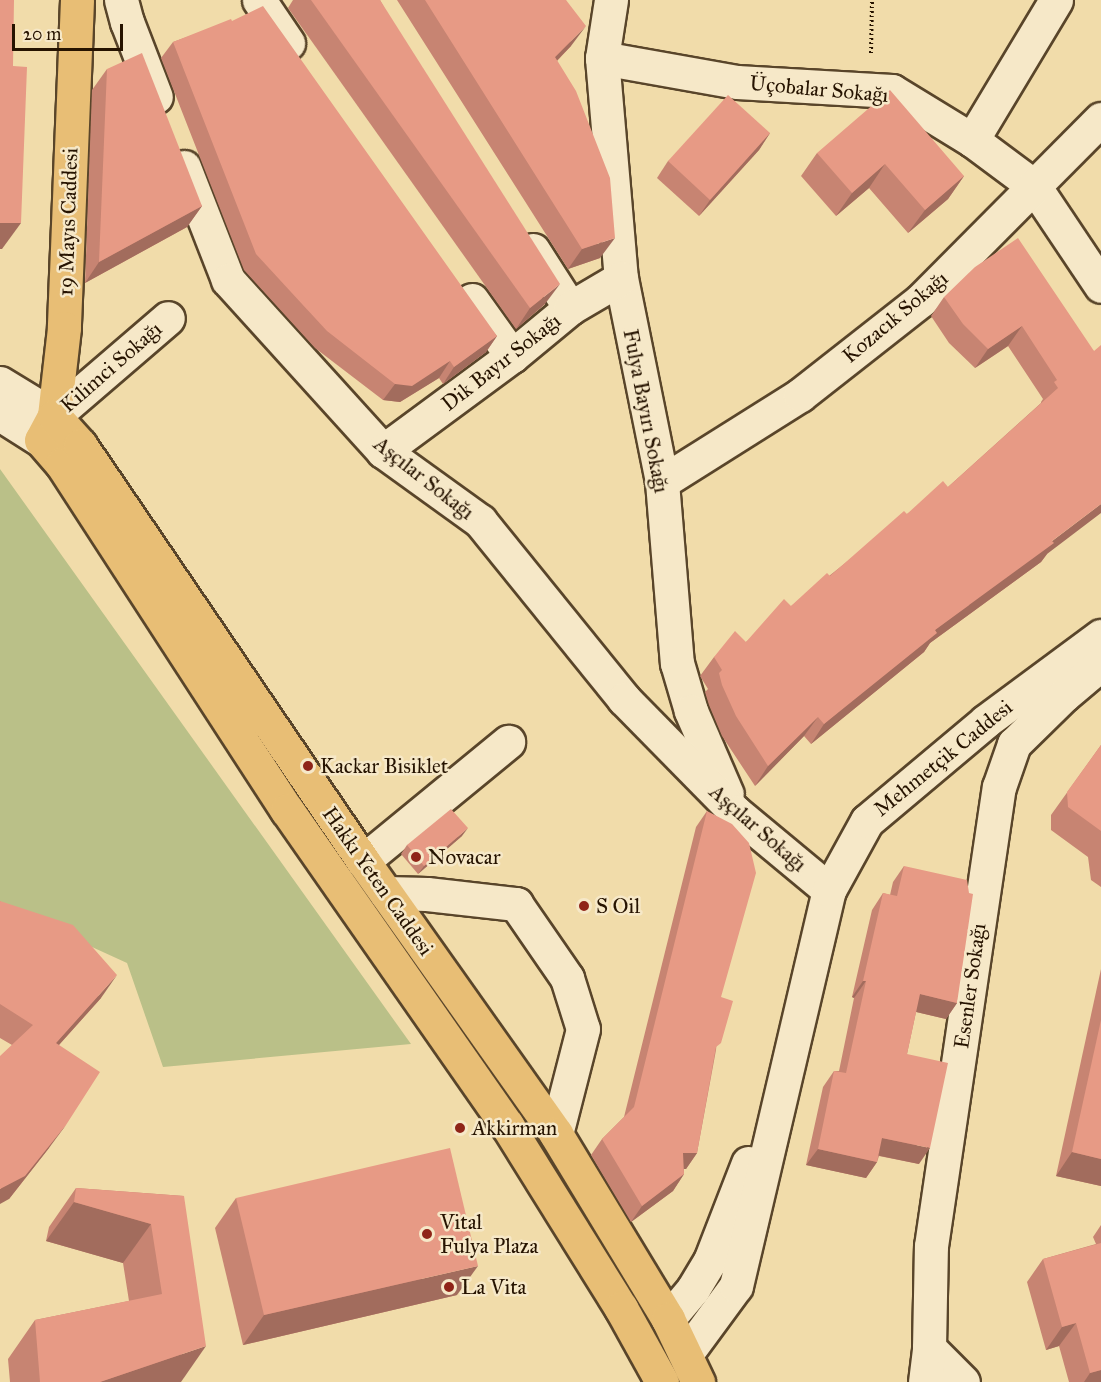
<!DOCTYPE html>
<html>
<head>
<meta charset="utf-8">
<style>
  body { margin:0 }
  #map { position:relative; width:1101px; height:1382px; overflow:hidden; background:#f1dcaa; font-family:"IM FELL Great Primer",serif }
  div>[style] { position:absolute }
  .green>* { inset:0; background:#bac088 }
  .path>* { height:4px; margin-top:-2px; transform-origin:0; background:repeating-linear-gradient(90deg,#261300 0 1.5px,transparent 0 4.5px) }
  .roads { filter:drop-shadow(2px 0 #59452a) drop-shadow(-2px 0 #59452a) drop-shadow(0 2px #59452a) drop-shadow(0 -2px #59452a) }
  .minor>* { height:33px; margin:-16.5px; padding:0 16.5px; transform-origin:16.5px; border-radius:16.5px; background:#f6e8c8 }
  .major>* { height:33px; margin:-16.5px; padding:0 16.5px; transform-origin:16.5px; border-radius:16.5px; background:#e8be75 }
  .wall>* { inset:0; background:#c78472 }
  .shaded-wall>* { inset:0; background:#a26c5d }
  .building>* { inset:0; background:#e79a85 }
  .dots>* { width:16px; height:16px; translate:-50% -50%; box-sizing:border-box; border:3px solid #f6e8c8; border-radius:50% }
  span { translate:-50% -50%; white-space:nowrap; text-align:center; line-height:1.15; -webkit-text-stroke:5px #f6e8c8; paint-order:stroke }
  .street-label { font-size:21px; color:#261300 }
  .poi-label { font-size:21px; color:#261300 }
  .left { translate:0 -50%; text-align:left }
  .scale { position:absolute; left:12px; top:24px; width:111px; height:27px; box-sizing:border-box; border:3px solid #261300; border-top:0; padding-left:8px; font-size:18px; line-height:21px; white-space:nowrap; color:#261300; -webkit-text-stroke:4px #f6e8c8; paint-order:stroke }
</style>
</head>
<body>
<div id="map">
  <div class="green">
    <div style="clip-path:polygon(0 469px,411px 1044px,163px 1067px,127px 963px,0 905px)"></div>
  </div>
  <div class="path">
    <div style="left:871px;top:53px;width:53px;rotate:-88.9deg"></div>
  </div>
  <div class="roads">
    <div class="minor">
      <div style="left:121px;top:0;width:23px;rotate:75deg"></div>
      <div style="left:127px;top:22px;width:80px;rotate:68.9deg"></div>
      <div style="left:259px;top:0;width:52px;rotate:56deg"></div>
      <div style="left:611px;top:0;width:59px;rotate:98.8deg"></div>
      <div style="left:602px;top:58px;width:221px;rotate:85.1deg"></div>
      <div style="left:621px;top:278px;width:208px;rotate:78.6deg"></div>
      <div style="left:662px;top:482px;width:182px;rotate:85.3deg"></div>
      <div style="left:677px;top:663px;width:50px;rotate:73.7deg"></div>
      <div style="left:691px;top:711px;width:90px;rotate:66.6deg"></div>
      <div style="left:602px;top:58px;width:137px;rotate:10.1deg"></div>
      <div style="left:737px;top:82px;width:155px;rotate:3.3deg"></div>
      <div style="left:892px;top:91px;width:94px;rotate:31.5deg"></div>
      <div style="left:972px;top:140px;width:77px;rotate:36.6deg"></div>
      <div style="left:1034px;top:186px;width:120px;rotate:56.2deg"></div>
      <div style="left:972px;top:140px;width:163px;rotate:-59deg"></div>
      <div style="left:184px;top:167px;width:121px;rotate:68.7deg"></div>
      <div style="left:228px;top:280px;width:231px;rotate:47.8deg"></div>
      <div style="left:383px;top:451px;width:120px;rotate:35.8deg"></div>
      <div style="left:480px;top:521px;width:229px;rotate:51deg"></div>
      <div style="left:624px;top:699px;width:158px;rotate:45.5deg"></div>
      <div style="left:735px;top:812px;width:122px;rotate:39.7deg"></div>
      <div style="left:533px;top:250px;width:69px;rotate:57.5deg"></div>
      <div style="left:472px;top:300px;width:69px;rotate:54.5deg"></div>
      <div style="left:0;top:383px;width:63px;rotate:31.4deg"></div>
      <div style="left:54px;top:416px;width:150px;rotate:-40.7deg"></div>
      <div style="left:0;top:414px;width:49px;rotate:32.4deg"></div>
      <div style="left:383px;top:451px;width:160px;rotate:-36.4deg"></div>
      <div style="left:512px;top:356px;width:75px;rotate:-39.6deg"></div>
      <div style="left:570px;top:308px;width:59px;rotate:-30.5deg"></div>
      <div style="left:662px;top:482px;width:163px;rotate:-32.2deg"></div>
      <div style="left:800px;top:395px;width:154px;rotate:-38.1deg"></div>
      <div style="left:921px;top:300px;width:255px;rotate:-45.2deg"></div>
      <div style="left:363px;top:861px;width:188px;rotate:-39.4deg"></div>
      <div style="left:386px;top:893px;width:41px;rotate:1.4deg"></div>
      <div style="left:427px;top:894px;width:90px;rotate:6.4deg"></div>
      <div style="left:516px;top:904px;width:90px;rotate:55.4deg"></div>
      <div style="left:567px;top:978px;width:53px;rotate:72.6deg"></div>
      <div style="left:583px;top:1029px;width:108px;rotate:104.4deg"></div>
      <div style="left:668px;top:1319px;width:39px;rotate:-50deg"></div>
      <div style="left:693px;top:1289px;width:33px;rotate:-59deg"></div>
      <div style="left:710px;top:1261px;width:105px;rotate:-68.8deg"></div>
      <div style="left:929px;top:1348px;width:48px;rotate:45deg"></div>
      <div style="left:686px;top:1354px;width:84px;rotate:-53.7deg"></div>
      <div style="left:736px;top:1286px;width:407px;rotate:-76.8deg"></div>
      <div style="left:829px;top:890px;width:79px;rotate:-61.2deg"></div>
      <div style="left:867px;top:821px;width:155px;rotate:-40deg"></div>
      <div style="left:986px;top:721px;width:143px;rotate:-36.5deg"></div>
      <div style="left:925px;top:1382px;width:34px;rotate:-83deg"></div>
      <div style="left:929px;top:1348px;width:102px;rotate:-88.9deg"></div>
      <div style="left:931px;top:1246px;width:464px;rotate:-81.6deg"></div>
      <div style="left:999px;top:787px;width:46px;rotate:-70.8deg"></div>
      <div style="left:1014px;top:744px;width:70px;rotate:-44.4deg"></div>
      <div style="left:1064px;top:695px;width:48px;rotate:-40deg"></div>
    </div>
    <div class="major">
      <div style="left:77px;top:0;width:328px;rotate:92.3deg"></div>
      <div style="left:64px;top:328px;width:89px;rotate:96.5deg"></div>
      <div style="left:54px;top:416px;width:27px;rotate:118deg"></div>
      <div style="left:41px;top:440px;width:32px;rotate:49deg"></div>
      <div style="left:62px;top:464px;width:413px;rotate:57deg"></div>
      <div style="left:287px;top:810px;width:384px;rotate:55.1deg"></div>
      <div style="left:507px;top:1125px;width:216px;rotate:58.1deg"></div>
      <div style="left:621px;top:1308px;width:85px;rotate:61deg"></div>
      <div style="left:54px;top:416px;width:39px;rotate:48deg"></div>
      <div style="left:80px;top:445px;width:503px;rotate:55.77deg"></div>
      <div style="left:363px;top:861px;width:334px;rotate:54.7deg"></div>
      <div style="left:556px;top:1134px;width:216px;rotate:58.8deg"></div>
      <div style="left:668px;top:1319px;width:70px;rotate:64.5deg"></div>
    </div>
  </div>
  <div class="wall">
    <div style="clip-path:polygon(293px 0,380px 0,545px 304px,516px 329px,288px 8px)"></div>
    <div style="clip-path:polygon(397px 0,566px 0,571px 46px,557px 61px,600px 258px,568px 269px)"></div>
    <div style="clip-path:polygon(232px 21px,497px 336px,486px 352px,443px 384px,439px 378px,400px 402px,383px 400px,315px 348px,244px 270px,161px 58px,173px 42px)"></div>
    <div style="clip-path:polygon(107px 69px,202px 206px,187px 227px,85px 283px,92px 90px)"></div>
    <div style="clip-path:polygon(770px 133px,759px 150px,699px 216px,657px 178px,668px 161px)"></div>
    <div style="clip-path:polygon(817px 153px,964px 176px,948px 199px,908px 233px,869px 188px,836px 216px,801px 176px)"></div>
    <div style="clip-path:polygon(944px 297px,1094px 351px,1047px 554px,1041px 562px,930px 643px,924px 652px,811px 744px,804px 736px,755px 786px,722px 736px,709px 705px,705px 692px,708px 689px,700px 676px,714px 657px,746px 642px,907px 514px,948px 487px,1041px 403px,1041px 402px,1043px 399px,1008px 346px,975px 368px,949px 343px,931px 316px)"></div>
    <div style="clip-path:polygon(1101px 745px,1101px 887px,1091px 880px,1088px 857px,1051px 830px,1051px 815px)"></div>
    <div style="clip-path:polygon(707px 811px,721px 997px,716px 1050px,697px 1153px,686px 1169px,684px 1169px,684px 1174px,673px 1191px,631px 1222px,591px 1155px,602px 1139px,624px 1117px,696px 827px)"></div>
    <div style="clip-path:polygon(462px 836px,418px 874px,401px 854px,407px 845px)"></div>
    <div style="clip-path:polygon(904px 866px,957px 1003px,946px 1019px,916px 1012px,907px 1054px,919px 1164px,879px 1156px,877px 1162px,866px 1178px,806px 1165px,823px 1087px,834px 1071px,839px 1071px,854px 998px,852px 997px,872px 910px,883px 893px,890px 895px,893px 882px)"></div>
    <div style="clip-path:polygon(0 901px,101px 998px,59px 1045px,49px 1148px,9px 1199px,12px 1045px,0 1038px)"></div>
    <div style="clip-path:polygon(1101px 969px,1101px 1186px,1056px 1176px)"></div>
    <div style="clip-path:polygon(76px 1188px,184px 1196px,181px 1382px,10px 1382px,8px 1359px,35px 1320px,129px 1301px,123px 1263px,46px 1241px,49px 1227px)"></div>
    <div style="clip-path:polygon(236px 1198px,457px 1295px,243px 1345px,215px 1228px)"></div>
    <div style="clip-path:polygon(1101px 1225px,1101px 1382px,1069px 1382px,1059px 1346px,1046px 1350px,1027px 1282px,1043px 1259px,1096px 1244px,1093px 1237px)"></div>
  </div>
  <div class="shaded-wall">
    <div style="clip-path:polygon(586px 26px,571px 46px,541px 77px,555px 57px)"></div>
    <div style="clip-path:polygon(770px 133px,759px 150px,699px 216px,710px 200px)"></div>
    <div style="clip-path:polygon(885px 164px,869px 188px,836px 216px,852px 193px)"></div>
    <div style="clip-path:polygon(964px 176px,948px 199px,908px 233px,925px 210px)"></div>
    <div style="clip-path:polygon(202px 206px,187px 227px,85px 283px,99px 262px)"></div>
    <div style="clip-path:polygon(0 223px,21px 223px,2px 249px,0 249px)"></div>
    <div style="clip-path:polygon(615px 238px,600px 258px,568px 269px,582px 249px)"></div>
    <div style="clip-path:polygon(560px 284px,545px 304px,516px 329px,530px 308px)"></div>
    <div style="clip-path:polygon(1022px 326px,1008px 346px,975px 368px,988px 349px)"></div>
    <div style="clip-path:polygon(497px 336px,486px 352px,443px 384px,454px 367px)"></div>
    <div style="clip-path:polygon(450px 361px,439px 378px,400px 402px,383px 400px,395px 384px)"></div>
    <div style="clip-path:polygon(1101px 504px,1101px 513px,1047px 554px,1041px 562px,930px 643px,924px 652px,811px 744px,824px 724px,935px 630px)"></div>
    <div style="clip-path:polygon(818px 717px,804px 736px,755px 786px,768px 766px)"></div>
    <div style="clip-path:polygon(468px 828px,462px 836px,418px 874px,424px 866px)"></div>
    <div style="clip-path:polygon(117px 975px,101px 998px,40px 1066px,56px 1043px)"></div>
    <div style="clip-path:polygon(863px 981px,866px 981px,854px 998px,852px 997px)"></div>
    <div style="clip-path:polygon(920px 994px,957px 1003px,946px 1019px,908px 1010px)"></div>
    <div style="clip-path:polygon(66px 1125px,49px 1148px,9px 1199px,0 1204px,0 1189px)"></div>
    <div style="clip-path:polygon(882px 1138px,930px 1148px,919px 1164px,871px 1154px)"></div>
    <div style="clip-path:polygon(818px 1149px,877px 1162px,866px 1178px,806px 1165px)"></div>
    <div style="clip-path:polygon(1072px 1152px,1101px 1159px,1101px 1186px,1056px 1176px)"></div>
    <div style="clip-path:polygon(683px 1153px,697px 1153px,686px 1169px,671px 1169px)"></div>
    <div style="clip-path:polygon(684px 1174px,673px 1191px,631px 1222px,642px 1206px)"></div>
    <div style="clip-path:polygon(74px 1202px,151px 1224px,123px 1263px,46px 1241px)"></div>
    <div style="clip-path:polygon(478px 1266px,457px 1295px,243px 1345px,264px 1315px)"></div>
    <div style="clip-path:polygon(1076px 1323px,1059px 1346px,1046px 1350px,1062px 1327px)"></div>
    <div style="clip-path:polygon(206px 1346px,181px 1382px,100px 1382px)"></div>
    <div style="clip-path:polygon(1101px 1370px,1101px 1382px,1084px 1382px,1090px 1373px)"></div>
  </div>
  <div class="building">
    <div style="clip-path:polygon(0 0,14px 0,13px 66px,27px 67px,21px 223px,0 223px)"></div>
    <div style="clip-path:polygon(311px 0,380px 0,560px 284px,530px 308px)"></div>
    <div style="clip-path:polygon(425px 0,566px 0,586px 26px,555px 57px,576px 91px,610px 178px,615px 238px,582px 249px)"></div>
    <div style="clip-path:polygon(263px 6px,497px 336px,454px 367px,450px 361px,412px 386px,395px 384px,327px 331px,256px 254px,173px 42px,231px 19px,232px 21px)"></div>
    <div style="clip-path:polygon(142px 53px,202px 206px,99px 262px,107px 69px)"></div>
    <div style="clip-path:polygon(890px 90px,964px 176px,925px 210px,885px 164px,852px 193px,817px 153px)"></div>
    <div style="clip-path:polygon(728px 95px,770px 133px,710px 200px,668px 161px)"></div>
    <div style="clip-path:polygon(1018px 238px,1094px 351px,1101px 345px,1101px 504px,1052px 541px,1054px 543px,935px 630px,937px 633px,824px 724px,818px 717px,768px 766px,736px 716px,722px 685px,719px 673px,722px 670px,714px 657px,735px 631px,746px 642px,784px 599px,791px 606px,827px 573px,830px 576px,904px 511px,907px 514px,943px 481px,948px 487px,1058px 388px,1054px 382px,1057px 380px,1022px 326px,988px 349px,963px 324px,944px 297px,975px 267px)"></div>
    <div style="clip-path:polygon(1101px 745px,1101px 831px,1068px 807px,1067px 792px)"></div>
    <div style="clip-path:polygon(451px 809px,468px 828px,424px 866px,407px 845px)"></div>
    <div style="clip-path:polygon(707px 811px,732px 824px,749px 843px,756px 873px,721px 997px,733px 1001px,721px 1043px,716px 1047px,697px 1153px,683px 1153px,684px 1174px,642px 1206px,602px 1139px,634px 1107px)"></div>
    <div style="clip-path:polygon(904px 866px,967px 880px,969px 893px,973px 894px,957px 1003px,920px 994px,907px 1054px,948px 1063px,930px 1148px,882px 1138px,877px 1162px,818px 1149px,834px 1071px,846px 1073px,866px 981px,863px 981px,883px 893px,897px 896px)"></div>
    <div style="clip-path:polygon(0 901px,73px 925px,117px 975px,56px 1043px,100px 1072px,66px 1125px,25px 1176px,0 1189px,0 1056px,33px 1025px,0 1004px)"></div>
    <div style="clip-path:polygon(1101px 1020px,1101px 1159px,1072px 1152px)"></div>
    <div style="clip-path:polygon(450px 1148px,478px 1266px,264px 1315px,236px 1198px)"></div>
    <div style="clip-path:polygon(76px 1188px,184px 1196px,206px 1346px,100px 1382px,40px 1382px,35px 1320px,162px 1294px,151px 1224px,74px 1202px)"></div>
    <div style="clip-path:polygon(1101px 1243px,1101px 1370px,1090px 1373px,1076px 1323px,1062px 1327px,1043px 1259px)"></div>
  </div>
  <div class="dots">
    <div style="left:308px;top:766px;background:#8f2418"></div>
    <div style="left:416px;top:857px;background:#8f2418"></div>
    <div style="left:584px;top:906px;background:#8f2418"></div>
    <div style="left:460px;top:1128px;background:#8f2418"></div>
    <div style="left:427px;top:1234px;background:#8f2418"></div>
    <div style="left:449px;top:1287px;background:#8f2418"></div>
  </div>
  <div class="street-label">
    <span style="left:819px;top:89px;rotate:5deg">Üçobalar Sokağı</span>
    <span style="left:68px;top:222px;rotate:-88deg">19 Mayıs Caddesi</span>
    <span style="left:895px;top:317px;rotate:-40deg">Kozacık Sokağı</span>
    <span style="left:501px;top:362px;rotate:-38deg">Dik Bayır Sokağı</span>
    <span style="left:111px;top:367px;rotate:-41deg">Kilimci Sokağı</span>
    <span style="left:646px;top:411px;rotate:79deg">Fulya Bayırı Sokağı</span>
    <span style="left:424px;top:478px;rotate:38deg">Aşçılar Sokağı</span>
    <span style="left:943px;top:758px;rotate:-39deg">Mehmetçik Caddesi</span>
    <span style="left:758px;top:828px;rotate:41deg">Aşçılar Sokağı</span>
    <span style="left:378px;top:881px;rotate:55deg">Hakkı Yeten Caddesi</span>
    <span style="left:970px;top:986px;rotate:-82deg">Esenler Sokağı</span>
  </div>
  <div class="poi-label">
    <span class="left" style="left:320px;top:766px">Kackar Bisiklet</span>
    <span class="left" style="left:428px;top:857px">Novacar</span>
    <span class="left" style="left:596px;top:906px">S Oil</span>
    <span class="left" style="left:472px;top:1128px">Akkirman</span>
    <span class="left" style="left:440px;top:1234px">Vital<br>Fulya Plaza</span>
    <span class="left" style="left:461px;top:1287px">La Vita</span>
  </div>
  <div class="scale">20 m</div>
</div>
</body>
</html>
